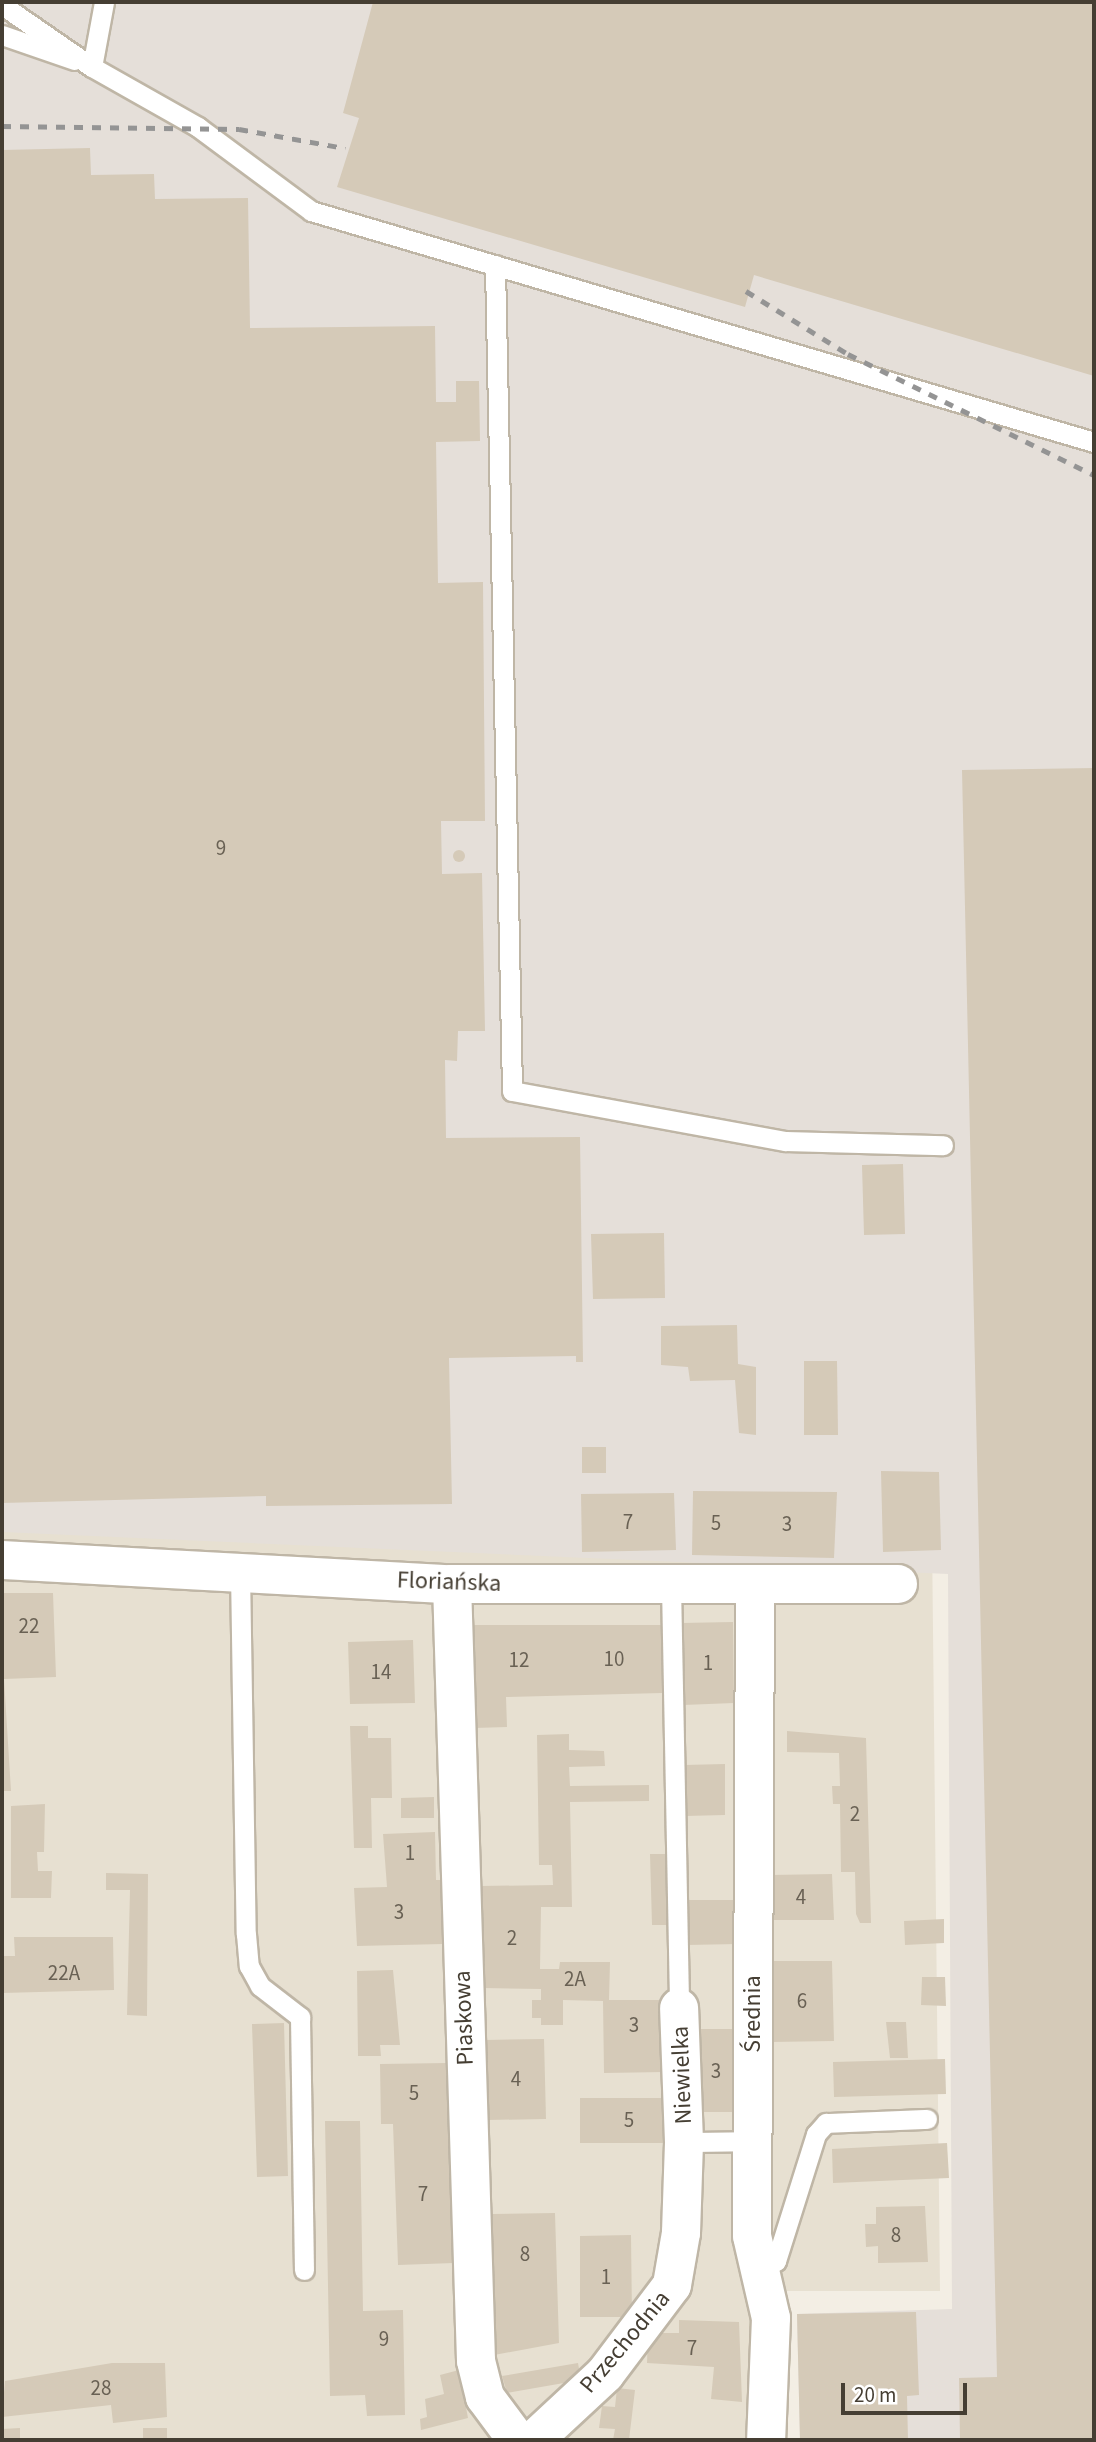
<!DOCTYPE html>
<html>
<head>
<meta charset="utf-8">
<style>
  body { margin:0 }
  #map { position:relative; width:1096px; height:2442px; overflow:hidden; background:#f3eee4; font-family:"Source Sans 3",sans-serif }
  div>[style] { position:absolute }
  .residential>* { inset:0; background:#e7e0d1 }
  .industrial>* { inset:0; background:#e5dfd9 }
  .building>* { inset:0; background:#d5cab8 }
  .round { border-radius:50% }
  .roads { filter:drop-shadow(2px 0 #bfb6a6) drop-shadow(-2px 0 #bfb6a6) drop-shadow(0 2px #bfb6a6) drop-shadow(0 -2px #bfb6a6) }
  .service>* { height:19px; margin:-9.5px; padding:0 9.5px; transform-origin:9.5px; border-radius:9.5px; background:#fff }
  .minor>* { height:38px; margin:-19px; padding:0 19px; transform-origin:19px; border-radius:19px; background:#fff }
  .rail>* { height:5px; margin-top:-2.5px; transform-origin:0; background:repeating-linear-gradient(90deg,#949494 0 9px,transparent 0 18px) }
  span { translate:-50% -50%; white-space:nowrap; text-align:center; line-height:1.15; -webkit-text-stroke:5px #fff; paint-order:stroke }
  .number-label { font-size:21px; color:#696154 }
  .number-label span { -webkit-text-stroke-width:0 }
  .street-label { font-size:24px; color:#453e33 }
  .frame { position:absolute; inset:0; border:4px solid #453e33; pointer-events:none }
  .scale { position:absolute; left:841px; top:2383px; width:126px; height:32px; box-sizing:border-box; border:4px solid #453e33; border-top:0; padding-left:9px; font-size:21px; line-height:24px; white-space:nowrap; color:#453e33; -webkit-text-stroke:5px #fff; paint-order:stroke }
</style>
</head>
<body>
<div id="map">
  <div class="residential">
    <div style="clip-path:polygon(930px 1346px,940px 2291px,786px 2291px,781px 2440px,2px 2440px,2px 1532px)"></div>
  </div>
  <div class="industrial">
    <div style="clip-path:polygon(2px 2px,1094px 2px,1094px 2440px,800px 2440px,797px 2314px,952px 2309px,948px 1574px,2px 1532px)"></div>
  </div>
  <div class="building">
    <div style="clip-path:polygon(373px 2px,1094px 2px,1094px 376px,754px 275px,745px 307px,337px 187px,359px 118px,343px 113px)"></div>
    <div style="clip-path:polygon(90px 148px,91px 175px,154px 174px,155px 199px,248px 198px,250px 328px,435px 326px,436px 402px,456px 402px,456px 381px,479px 381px,480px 441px,436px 442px,438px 583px,483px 582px,485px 821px,441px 821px,442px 874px,482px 873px,485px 1031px,458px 1031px,457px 1061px,445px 1060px,446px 1138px,580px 1137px,583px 1362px,576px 1362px,576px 1356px,449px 1358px,452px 1504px,266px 1506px,266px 1496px,2px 1503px,2px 150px)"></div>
    <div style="clip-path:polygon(1094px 768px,1094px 2440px,960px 2440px,959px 2378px,997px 2377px,962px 770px)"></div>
    <div class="round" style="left:453px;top:850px;width:12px;height:12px"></div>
    <div style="clip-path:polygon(903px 1164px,905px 1234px,864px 1235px,862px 1165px)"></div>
    <div style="clip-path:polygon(664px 1233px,665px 1298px,593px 1299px,591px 1234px)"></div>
    <div style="clip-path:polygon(737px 1325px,738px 1364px,756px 1367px,756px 1435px,739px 1433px,735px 1380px,690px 1381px,688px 1367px,661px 1365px,661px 1326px)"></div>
    <div style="clip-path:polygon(804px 1361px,837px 1361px,838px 1435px,804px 1435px)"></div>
    <div style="clip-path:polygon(582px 1447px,606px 1447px,606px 1473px,582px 1473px)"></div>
    <div style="clip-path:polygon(881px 1471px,939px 1472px,941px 1550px,883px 1552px)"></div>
    <div style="clip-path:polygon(693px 1491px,837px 1492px,834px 1558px,692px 1555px)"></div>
    <div style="clip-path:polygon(674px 1493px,676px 1550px,582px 1552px,581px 1494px)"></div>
    <div style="clip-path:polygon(2px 1593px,53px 1593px,56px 1677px,4px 1679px,11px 1791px,2px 1791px)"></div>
    <div style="clip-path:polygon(733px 1622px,734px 1703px,683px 1705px,681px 1623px)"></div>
    <div style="clip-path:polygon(470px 1625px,661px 1625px,662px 1693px,506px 1697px,507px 1727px,474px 1728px)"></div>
    <div style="clip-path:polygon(413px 1640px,415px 1703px,350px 1704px,348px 1642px)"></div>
    <div style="clip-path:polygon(350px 1726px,368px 1726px,368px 1738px,391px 1738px,392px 1798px,371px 1798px,372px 1848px,354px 1848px)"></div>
    <div style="clip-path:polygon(787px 1731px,866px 1738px,871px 1923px,860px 1923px,856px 1914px,855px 1872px,841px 1872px,840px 1804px,833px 1804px,832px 1786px,840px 1786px,839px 1753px,787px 1752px)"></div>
    <div style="clip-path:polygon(569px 1734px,569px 1750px,604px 1751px,605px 1766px,569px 1767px,570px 1786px,649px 1785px,649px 1801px,570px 1802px,572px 1907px,541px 1907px,540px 1969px,559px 1969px,560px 1962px,610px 1962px,609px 2000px,665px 2000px,665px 2072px,604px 2073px,603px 2001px,563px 2000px,563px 2025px,541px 2025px,541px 2018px,532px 2018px,532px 2000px,541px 2000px,541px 1989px,484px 1988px,481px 1886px,553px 1885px,552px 1865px,539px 1865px,537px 1735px)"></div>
    <div style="clip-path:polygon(725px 1764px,725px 1815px,685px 1816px,684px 1765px)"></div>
    <div style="clip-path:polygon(434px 1797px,434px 1818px,401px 1818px,401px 1798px)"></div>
    <div style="clip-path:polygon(45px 1804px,44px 1852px,37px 1852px,38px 1871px,52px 1871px,51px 1898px,11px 1898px,11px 1806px)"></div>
    <div style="clip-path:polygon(435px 1832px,436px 1880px,443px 1880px,443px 1944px,357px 1946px,354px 1888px,387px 1887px,383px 1834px)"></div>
    <div style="clip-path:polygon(650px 1854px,667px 1854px,668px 1925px,652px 1925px)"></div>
    <div style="clip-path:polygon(106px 1873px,148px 1874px,147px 2016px,127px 2015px,130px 1890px,106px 1890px)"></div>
    <div style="clip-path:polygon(832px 1874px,834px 1920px,769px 1920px,770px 1875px)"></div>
    <div style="clip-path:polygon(685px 1900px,737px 1900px,738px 1944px,686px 1945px)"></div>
    <div style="clip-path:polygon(944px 1919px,944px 1943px,905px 1945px,904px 1921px)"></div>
    <div style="clip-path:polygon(14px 1937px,113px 1937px,114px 1990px,2px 1993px,2px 1956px,15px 1956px)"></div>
    <div style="clip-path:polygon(770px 1961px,832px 1961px,834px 2041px,771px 2042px)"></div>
    <div style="clip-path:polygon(393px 1970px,400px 2045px,380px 2045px,381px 2056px,358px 2056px,357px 1971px)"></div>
    <div style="clip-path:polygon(922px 1977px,945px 1977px,946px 2006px,921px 2005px)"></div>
    <div style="clip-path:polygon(886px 2022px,906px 2022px,908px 2058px,890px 2058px)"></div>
    <div style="clip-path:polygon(284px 2023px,288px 2176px,257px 2177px,252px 2024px)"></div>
    <div style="clip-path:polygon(691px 2029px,740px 2029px,740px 2112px,691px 2112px)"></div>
    <div style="clip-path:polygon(544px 2039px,546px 2119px,488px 2120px,486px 2040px)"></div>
    <div style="clip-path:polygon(945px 2059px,946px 2094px,834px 2097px,833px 2062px)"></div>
    <div style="clip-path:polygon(447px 2063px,454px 2263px,398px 2265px,393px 2124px,381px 2124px,380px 2064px)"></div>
    <div style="clip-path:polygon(580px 2098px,677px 2098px,677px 2143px,580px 2143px)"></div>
    <div style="clip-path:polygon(325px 2121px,360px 2121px,363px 2311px,403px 2310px,405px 2415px,367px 2416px,365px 2395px,330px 2396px)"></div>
    <div style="clip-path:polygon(947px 2143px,949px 2178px,833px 2183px,832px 2149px)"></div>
    <div style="clip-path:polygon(925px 2206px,928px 2262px,878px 2263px,878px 2246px,866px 2247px,865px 2224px,876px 2224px,876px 2207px)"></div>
    <div style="clip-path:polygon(555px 2213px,559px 2343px,494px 2355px,492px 2214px)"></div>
    <div style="clip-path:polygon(631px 2235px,632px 2317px,580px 2317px,580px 2236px)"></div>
    <div style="clip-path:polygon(916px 2312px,919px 2395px,907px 2396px,908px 2440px,800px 2440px,797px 2314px)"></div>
    <div style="clip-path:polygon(679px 2320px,739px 2322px,742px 2402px,711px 2399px,714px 2367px,647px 2363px,648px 2333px,679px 2333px)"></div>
    <div style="clip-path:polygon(112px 2363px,165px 2363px,167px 2417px,113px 2423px,111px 2405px,2px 2417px,5px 2381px)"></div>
    <div style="clip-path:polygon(578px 2363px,581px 2380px,507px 2393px,502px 2376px)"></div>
    <div style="clip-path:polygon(459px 2370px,468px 2418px,421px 2430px,420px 2419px,427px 2417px,425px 2399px,444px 2394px,440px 2375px)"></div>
    <div style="clip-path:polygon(617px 2388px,635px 2390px,629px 2440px,613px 2440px,615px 2429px,599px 2428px,602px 2406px,615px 2407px)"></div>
    <div style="clip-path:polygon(20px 2428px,20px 2440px,2px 2440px,2px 2429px)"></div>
    <div style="clip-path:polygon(143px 2428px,167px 2428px,167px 2440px,143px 2440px)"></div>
  </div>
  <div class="roads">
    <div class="service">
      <div style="left:2px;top:5px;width:109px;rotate:34.6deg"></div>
      <div style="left:92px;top:67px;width:122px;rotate:29.5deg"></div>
      <div style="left:198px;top:127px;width:141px;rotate:36.6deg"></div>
      <div style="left:311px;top:211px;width:816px;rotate:16.44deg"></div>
      <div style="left:2px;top:35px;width:76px;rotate:19.1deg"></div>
      <div style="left:92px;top:67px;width:66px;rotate:-79.5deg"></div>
      <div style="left:495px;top:265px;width:826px;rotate:88.82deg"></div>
      <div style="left:512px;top:1091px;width:278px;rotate:10.4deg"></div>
      <div style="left:785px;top:1141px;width:158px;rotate:1.5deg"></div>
      <div style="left:240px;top:1571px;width:363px;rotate:89.1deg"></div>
      <div style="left:246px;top:1934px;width:32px;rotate:85deg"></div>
      <div style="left:249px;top:1966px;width:23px;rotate:61deg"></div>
      <div style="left:260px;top:1986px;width:51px;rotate:37.8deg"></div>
      <div style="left:300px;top:2017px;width:253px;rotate:89.1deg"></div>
      <div style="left:671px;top:1585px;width:423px;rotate:88.9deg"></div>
      <div style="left:684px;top:2142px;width:69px;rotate:-0.8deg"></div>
      <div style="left:760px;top:2269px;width:18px;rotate:-27deg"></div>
      <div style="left:776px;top:2261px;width:133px;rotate:-72.5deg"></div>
      <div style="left:816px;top:2134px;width:15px;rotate:-48deg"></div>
      <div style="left:826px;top:2123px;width:101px;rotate:-2.3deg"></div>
    </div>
    <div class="minor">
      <div style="left:2px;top:1560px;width:451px;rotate:3.1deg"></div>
      <div style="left:452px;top:1584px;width:446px"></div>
      <div style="left:452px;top:1584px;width:777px;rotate:88.23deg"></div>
      <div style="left:476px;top:2361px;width:37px;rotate:76deg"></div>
      <div style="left:485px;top:2397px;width:54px;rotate:53.3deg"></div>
      <div style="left:755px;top:1586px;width:650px;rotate:90.26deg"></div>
      <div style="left:752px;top:2236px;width:84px;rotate:77deg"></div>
      <div style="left:771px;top:2318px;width:122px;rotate:92.3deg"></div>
      <div style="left:534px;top:2440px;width:97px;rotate:-42.9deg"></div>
      <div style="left:605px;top:2374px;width:111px;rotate:-53deg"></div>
      <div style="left:672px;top:2285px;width:53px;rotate:-80.2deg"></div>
      <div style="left:681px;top:2233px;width:91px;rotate:-88.1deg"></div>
      <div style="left:684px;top:2142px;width:134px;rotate:-92.1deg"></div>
    </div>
  </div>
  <div class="rail">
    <div style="left:2px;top:126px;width:237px;rotate:0.7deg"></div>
    <div style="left:239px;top:129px;width:108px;rotate:10.2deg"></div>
    <div style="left:746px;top:291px;width:120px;rotate:31.7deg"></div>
    <div style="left:848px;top:354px;width:274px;rotate:26.2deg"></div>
  </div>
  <div class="number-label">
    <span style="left:221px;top:848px">9</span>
    <span style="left:628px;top:1522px">7</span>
    <span style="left:716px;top:1523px">5</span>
    <span style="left:787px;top:1524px">3</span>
    <span style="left:29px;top:1626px">22</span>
    <span style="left:614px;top:1659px">10</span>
    <span style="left:519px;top:1660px">12</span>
    <span style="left:708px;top:1663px">1</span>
    <span style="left:381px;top:1672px">14</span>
    <span style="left:855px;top:1814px">2</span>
    <span style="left:410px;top:1853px">1</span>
    <span style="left:801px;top:1897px">4</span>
    <span style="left:399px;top:1912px">3</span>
    <span style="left:512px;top:1938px">2</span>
    <span style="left:64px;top:1973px">22A</span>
    <span style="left:575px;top:1979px">2A</span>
    <span style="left:802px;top:2001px">6</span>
    <span style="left:634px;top:2025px">3</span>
    <span style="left:716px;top:2071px">3</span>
    <span style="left:516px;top:2079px">4</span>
    <span style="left:414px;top:2093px">5</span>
    <span style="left:629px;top:2120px">5</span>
    <span style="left:423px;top:2194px">7</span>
    <span style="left:896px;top:2235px">8</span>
    <span style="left:525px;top:2254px">8</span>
    <span style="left:606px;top:2277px">1</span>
    <span style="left:384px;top:2339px">9</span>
    <span style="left:692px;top:2348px">7</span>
    <span style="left:101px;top:2388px">28</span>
  </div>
  <div class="street-label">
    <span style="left:449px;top:1582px;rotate:2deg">Floriańska</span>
    <span style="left:753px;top:2014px;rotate:-90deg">Średnia</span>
    <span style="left:464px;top:2018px;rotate:-92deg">Piaskowa</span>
    <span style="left:682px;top:2075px;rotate:-92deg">Niewielka</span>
    <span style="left:625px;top:2342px;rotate:-50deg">Przechodnia</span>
  </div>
  <div class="frame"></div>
  <div class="scale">20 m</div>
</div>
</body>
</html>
